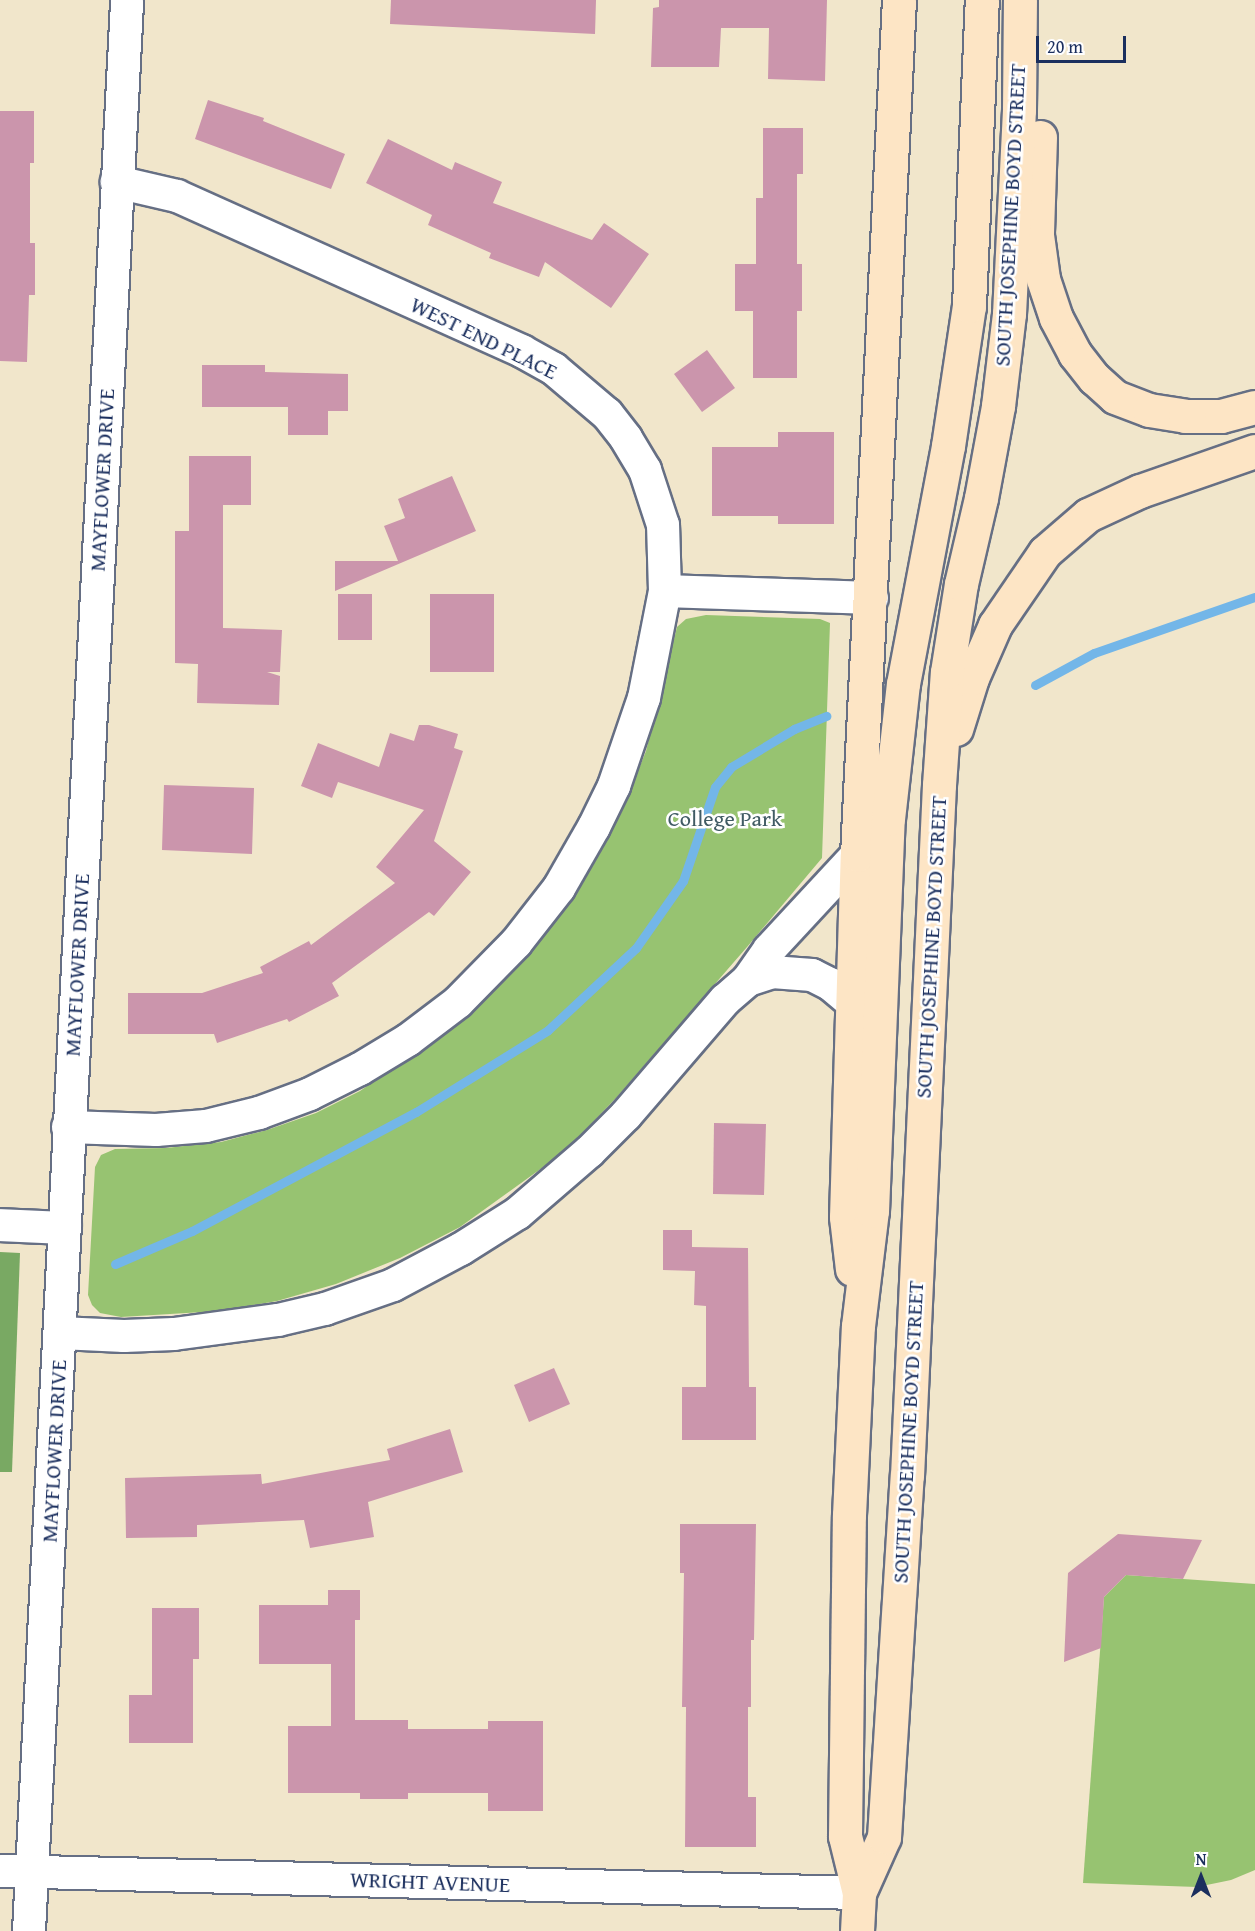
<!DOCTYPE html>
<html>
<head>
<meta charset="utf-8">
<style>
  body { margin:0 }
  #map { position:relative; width:1255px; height:1931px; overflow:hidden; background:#f1e6cb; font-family:"Gentium Book Plus",serif }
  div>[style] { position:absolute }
  .green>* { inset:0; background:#97c371 }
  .forest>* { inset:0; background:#79a963 }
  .stream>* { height:9px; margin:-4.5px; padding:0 4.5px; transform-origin:4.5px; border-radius:4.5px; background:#73b6e8 }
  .building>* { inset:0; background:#cb95ac }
  .roads { filter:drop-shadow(2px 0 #666f84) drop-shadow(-2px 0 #666f84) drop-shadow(0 2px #666f84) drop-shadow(0 -2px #666f84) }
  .minor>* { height:32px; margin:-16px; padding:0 16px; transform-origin:16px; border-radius:16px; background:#fff }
  .secondary>* { height:33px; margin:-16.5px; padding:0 16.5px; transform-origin:16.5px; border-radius:16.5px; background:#fde5c5 }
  span { translate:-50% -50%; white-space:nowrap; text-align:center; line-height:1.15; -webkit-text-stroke:5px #fff; paint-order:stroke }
  .street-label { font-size:22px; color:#1b2f5e }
  .park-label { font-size:22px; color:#405b64 }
  .north { position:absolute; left:1171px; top:1847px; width:60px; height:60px; -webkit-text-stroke:4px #fff; paint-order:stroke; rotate:0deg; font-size:16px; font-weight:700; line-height:24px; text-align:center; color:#1b2f5e }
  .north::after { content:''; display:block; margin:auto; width:21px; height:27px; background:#1b2f5e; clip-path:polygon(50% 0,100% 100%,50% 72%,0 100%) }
  .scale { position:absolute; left:1036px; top:36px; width:90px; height:27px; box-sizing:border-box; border:3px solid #1b2f5e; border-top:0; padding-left:8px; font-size:18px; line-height:21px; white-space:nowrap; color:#1b2f5e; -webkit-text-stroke:4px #fff; paint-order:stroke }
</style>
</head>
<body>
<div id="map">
  <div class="green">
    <div style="clip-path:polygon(706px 615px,820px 619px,830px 623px,822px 858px,747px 947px,616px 1098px,564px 1152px,460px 1227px,400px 1258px,336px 1284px,277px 1301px,219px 1311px,121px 1317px,100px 1313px,92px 1305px,88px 1295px,95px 1167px,101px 1155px,115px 1149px,166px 1148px,221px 1142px,267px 1130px,316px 1113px,360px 1091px,465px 1019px,519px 964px,561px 912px,593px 864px,622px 811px,646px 751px,677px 627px,686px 619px)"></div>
    <div style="clip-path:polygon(1126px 1575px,1255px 1584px,1255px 1870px,1231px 1880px,1197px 1887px,1083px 1883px,1104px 1597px)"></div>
  </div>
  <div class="forest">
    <div style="clip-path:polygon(0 1252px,20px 1253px,12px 1472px,0 1472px)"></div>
  </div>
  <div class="stream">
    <div style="left:1035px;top:685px;width:67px;rotate:-28.5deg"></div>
    <div style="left:1094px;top:653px;width:170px;rotate:-19.2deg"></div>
    <div style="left:115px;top:1264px;width:84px;rotate:-23.2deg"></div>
    <div style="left:192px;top:1231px;width:254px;rotate:-28deg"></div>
    <div style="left:416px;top:1112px;width:155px;rotate:-31.8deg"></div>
    <div style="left:548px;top:1030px;width:120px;rotate:-43deg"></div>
    <div style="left:636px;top:948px;width:82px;rotate:-55deg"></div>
    <div style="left:683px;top:881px;width:99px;rotate:-71.2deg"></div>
    <div style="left:715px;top:787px;width:26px;rotate:-51deg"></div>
    <div style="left:731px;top:767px;width:74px;rotate:-31.1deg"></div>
    <div style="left:794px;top:729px;width:35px;rotate:-22deg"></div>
  </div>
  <div class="building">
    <div style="clip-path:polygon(391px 0,596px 0,595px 34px,390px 24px)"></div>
    <div style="clip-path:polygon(659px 0,827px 0,825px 81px,768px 79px,769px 28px,721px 28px,719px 67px,651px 67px,653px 8px,659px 7px)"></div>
    <div style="clip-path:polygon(208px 100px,264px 118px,263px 121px,345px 154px,331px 189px,195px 139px)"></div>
    <div style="clip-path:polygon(0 111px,34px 111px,34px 163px,30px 163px,30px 243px,35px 243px,35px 295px,29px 295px,27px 362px,0 361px)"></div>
    <div style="clip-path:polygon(763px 128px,803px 128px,803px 174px,797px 174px,797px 264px,802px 264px,802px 311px,797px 311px,797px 378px,753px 378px,753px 311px,735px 311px,735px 264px,756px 264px,756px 198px,763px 198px)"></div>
    <div style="clip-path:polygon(388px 139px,452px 170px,455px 162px,502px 182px,493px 203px,592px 240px,604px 223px,649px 254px,611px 308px,545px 262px,539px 277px,489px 258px,491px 253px,428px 225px,432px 215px,366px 183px)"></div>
    <div style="clip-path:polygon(707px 350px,735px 388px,702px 412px,674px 374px)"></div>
    <div style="clip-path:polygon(202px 365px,265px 365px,265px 372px,348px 374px,348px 411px,328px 411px,328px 435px,288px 435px,288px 407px,202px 407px)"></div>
    <div style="clip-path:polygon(778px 432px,834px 432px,834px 524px,778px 524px,778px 516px,712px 516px,712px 447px,778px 447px)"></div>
    <div style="clip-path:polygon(189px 456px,251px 456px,251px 505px,223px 505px,223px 628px,282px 630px,280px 672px,267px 672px,280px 676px,279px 705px,197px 703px,198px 664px,175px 663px,175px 531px,189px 531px)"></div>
    <div style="clip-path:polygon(452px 476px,476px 531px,335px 591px,335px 561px,398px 561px,384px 526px,405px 518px,398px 499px)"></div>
    <div style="clip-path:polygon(338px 594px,372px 594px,372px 640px,338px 640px)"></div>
    <div style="clip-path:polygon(430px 594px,494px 594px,494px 672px,430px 672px)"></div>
    <div style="clip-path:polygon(419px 725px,429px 725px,458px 734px,454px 748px,463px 751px,434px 841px,471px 872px,434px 916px,429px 912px,332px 983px,339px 996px,289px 1022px,287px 1019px,217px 1043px,214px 1034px,128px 1034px,128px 993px,202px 993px,263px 973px,260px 967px,309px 941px,311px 945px,395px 883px,376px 867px,424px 810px,338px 782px,332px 798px,301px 786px,318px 743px,379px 767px,390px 733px,414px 741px)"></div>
    <div style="clip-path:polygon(164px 785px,254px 788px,252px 854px,162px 850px)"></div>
    <div style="clip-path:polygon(714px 1123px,766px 1124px,764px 1195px,713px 1194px)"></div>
    <div style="clip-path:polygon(663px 1230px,692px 1230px,692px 1247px,748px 1248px,749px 1387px,756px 1387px,756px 1440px,682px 1440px,682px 1387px,706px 1387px,706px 1306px,694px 1305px,695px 1271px,663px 1270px)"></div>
    <div style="clip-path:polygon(554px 1368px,570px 1404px,529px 1422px,514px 1385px)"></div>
    <div style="clip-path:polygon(450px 1429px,463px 1472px,368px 1502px,374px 1537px,310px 1548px,304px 1520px,197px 1525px,197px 1537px,126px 1538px,125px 1478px,261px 1474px,262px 1484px,390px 1460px,387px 1449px)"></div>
    <div style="clip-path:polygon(680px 1524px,756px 1524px,754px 1640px,751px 1640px,751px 1707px,748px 1707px,748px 1797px,756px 1797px,756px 1847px,685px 1847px,686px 1707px,682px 1707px,684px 1573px,680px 1573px)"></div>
    <div style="clip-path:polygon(1118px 1534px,1202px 1540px,1183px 1579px,1126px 1575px,1104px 1597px,1101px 1648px,1064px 1662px,1068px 1573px)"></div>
    <div style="clip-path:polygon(328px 1590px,360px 1590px,360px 1620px,355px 1620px,355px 1720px,408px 1720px,408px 1729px,488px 1729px,488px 1721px,543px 1721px,543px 1811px,488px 1811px,488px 1793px,408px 1793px,408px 1799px,360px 1799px,360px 1793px,288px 1793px,288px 1726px,331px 1726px,331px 1664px,259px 1664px,259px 1605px,328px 1605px)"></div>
    <div style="clip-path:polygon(152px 1608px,199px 1608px,199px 1659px,193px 1659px,193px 1743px,129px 1743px,129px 1695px,152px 1695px)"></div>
  </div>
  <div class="roads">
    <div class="minor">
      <div style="left:665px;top:591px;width:207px;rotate:1.9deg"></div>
      <div style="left:748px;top:980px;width:25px;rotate:-18deg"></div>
      <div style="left:772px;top:972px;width:40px;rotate:4.3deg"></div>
      <div style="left:812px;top:975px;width:20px;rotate:27deg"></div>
      <div style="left:830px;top:984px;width:30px;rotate:40deg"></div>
      <div style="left:68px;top:1127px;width:88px;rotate:2deg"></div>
      <div style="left:156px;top:1130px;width:50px;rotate:-4.6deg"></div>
      <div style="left:206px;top:1126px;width:55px;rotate:-13.8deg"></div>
      <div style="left:259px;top:1113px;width:54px;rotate:-20.4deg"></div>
      <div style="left:310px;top:1094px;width:56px;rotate:-26.6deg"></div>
      <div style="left:360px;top:1069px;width:56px;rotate:-31.1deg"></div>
      <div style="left:408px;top:1040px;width:63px;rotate:-37.2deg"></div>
      <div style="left:458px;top:1002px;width:83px;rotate:-45.5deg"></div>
      <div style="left:516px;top:943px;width:70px;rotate:-52deg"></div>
      <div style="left:559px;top:888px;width:70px;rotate:-60.2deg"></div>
      <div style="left:594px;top:827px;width:46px;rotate:-64deg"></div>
      <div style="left:614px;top:786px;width:93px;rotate:-71.2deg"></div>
      <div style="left:644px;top:698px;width:109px;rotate:-78.9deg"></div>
      <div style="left:665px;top:591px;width:66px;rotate:-91.7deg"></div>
      <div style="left:663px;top:525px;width:58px;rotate:-108.1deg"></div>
      <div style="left:645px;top:470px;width:37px;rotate:-121deg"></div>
      <div style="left:626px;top:438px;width:31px;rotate:-128deg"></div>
      <div style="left:607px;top:414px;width:70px;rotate:-139.7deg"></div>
      <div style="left:554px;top:369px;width:37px;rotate:-151deg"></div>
      <div style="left:522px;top:351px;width:378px;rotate:-155.8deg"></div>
      <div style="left:177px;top:196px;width:62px;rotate:-166.9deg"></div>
      <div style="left:0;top:1225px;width:65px;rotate:2.6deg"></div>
      <div style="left:60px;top:1333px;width:64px;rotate:2.7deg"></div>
      <div style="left:124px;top:1336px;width:50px;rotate:-2.3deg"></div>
      <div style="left:174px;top:1334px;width:105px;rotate:-7.7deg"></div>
      <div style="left:278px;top:1320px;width:48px;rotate:-13.2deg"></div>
      <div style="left:325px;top:1309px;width:72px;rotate:-19.4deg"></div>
      <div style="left:393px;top:1285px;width:77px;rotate:-27.9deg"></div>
      <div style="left:461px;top:1249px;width:67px;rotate:-32.3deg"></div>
      <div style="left:518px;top:1213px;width:94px;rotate:-40.7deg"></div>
      <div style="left:589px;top:1152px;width:52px;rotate:-45deg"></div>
      <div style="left:626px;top:1115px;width:152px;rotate:-49.3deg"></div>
      <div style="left:725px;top:1000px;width:30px;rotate:-41deg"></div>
      <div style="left:748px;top:980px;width:37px;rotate:-55deg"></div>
      <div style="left:769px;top:950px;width:129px;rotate:-47.2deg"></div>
      <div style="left:0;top:1871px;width:859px;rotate:1.47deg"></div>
      <div style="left:29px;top:1931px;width:1933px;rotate:-87.09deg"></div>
    </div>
    <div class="secondary">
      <div style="left:1040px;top:137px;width:98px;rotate:91.8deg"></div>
      <div style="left:1037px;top:235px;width:44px;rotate:82.2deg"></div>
      <div style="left:1043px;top:279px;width:41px;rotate:71.6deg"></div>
      <div style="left:1056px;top:318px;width:41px;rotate:62.2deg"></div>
      <div style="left:1075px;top:354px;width:31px;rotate:52deg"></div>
      <div style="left:1094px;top:378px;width:28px;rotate:42deg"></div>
      <div style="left:1115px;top:397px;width:36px;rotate:21deg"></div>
      <div style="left:1149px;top:410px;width:36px;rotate:9deg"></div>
      <div style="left:1185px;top:416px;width:36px"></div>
      <div style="left:1221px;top:416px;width:35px;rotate:-15deg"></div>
      <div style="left:956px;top:729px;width:53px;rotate:-72.6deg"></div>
      <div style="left:972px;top:678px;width:58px;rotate:-66.5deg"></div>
      <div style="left:995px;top:625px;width:88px;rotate:-55.6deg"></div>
      <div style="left:1045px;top:552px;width:57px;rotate:-40.7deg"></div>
      <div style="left:1088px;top:515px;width:57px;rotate:-24.8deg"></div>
      <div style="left:1140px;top:491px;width:122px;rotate:-19.2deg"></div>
      <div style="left:852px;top:1269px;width:52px;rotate:-96.6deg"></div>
      <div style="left:846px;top:1217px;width:362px;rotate:-88.3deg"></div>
      <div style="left:857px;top:855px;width:856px;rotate:-87.19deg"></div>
      <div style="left:859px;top:1893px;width:61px;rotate:-65.9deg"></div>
      <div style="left:884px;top:1837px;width:362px;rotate:-86.4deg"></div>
      <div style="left:907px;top:1476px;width:692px;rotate:-87.35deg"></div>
      <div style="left:939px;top:785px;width:113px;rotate:-86deg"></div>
      <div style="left:947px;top:672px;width:89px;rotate:-81deg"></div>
      <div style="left:961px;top:584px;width:88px;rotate:-76.9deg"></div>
      <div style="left:981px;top:498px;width:94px;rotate:-79.5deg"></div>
      <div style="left:998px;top:406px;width:93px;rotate:-83.2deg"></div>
      <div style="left:1009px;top:314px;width:204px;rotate:-87.2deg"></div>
      <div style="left:1019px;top:110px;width:110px;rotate:-89.5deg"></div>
      <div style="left:857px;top:1931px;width:38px;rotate:-87deg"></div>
      <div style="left:859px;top:1893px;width:59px;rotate:-103.8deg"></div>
      <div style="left:845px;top:1836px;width:321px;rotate:-89.3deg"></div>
      <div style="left:849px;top:1515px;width:189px;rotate:-87.3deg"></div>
      <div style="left:858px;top:1326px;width:116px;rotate:-83.1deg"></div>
      <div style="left:872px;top:1211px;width:392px;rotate:-87.7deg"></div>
      <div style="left:888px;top:819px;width:136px;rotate:-83.7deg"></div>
      <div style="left:903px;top:684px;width:242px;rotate:-79.3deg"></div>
      <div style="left:948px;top:446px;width:142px;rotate:-81.5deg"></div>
      <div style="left:969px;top:306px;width:306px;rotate:-87.6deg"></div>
    </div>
  </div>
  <div class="street-label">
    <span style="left:1010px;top:215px;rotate:-87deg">SOUTH JOSEPHINE BOYD STREET</span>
    <span style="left:484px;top:338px;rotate:26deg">WEST END PLACE</span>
    <span style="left:102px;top:480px;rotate:-87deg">MAYFLOWER DRIVE</span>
    <span style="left:931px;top:947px;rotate:-87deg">SOUTH JOSEPHINE BOYD STREET</span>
    <span style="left:77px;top:965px;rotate:-87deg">MAYFLOWER DRIVE</span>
    <span style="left:908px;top:1432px;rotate:-87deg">SOUTH JOSEPHINE BOYD STREET</span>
    <span style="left:54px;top:1451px;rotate:-87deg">MAYFLOWER DRIVE</span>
    <span style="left:430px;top:1882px;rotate:2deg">WRIGHT AVENUE</span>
  </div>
  <div class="park-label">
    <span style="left:725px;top:819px">College Park</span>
  </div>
  <div class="north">N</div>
  <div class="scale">20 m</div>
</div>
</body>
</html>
